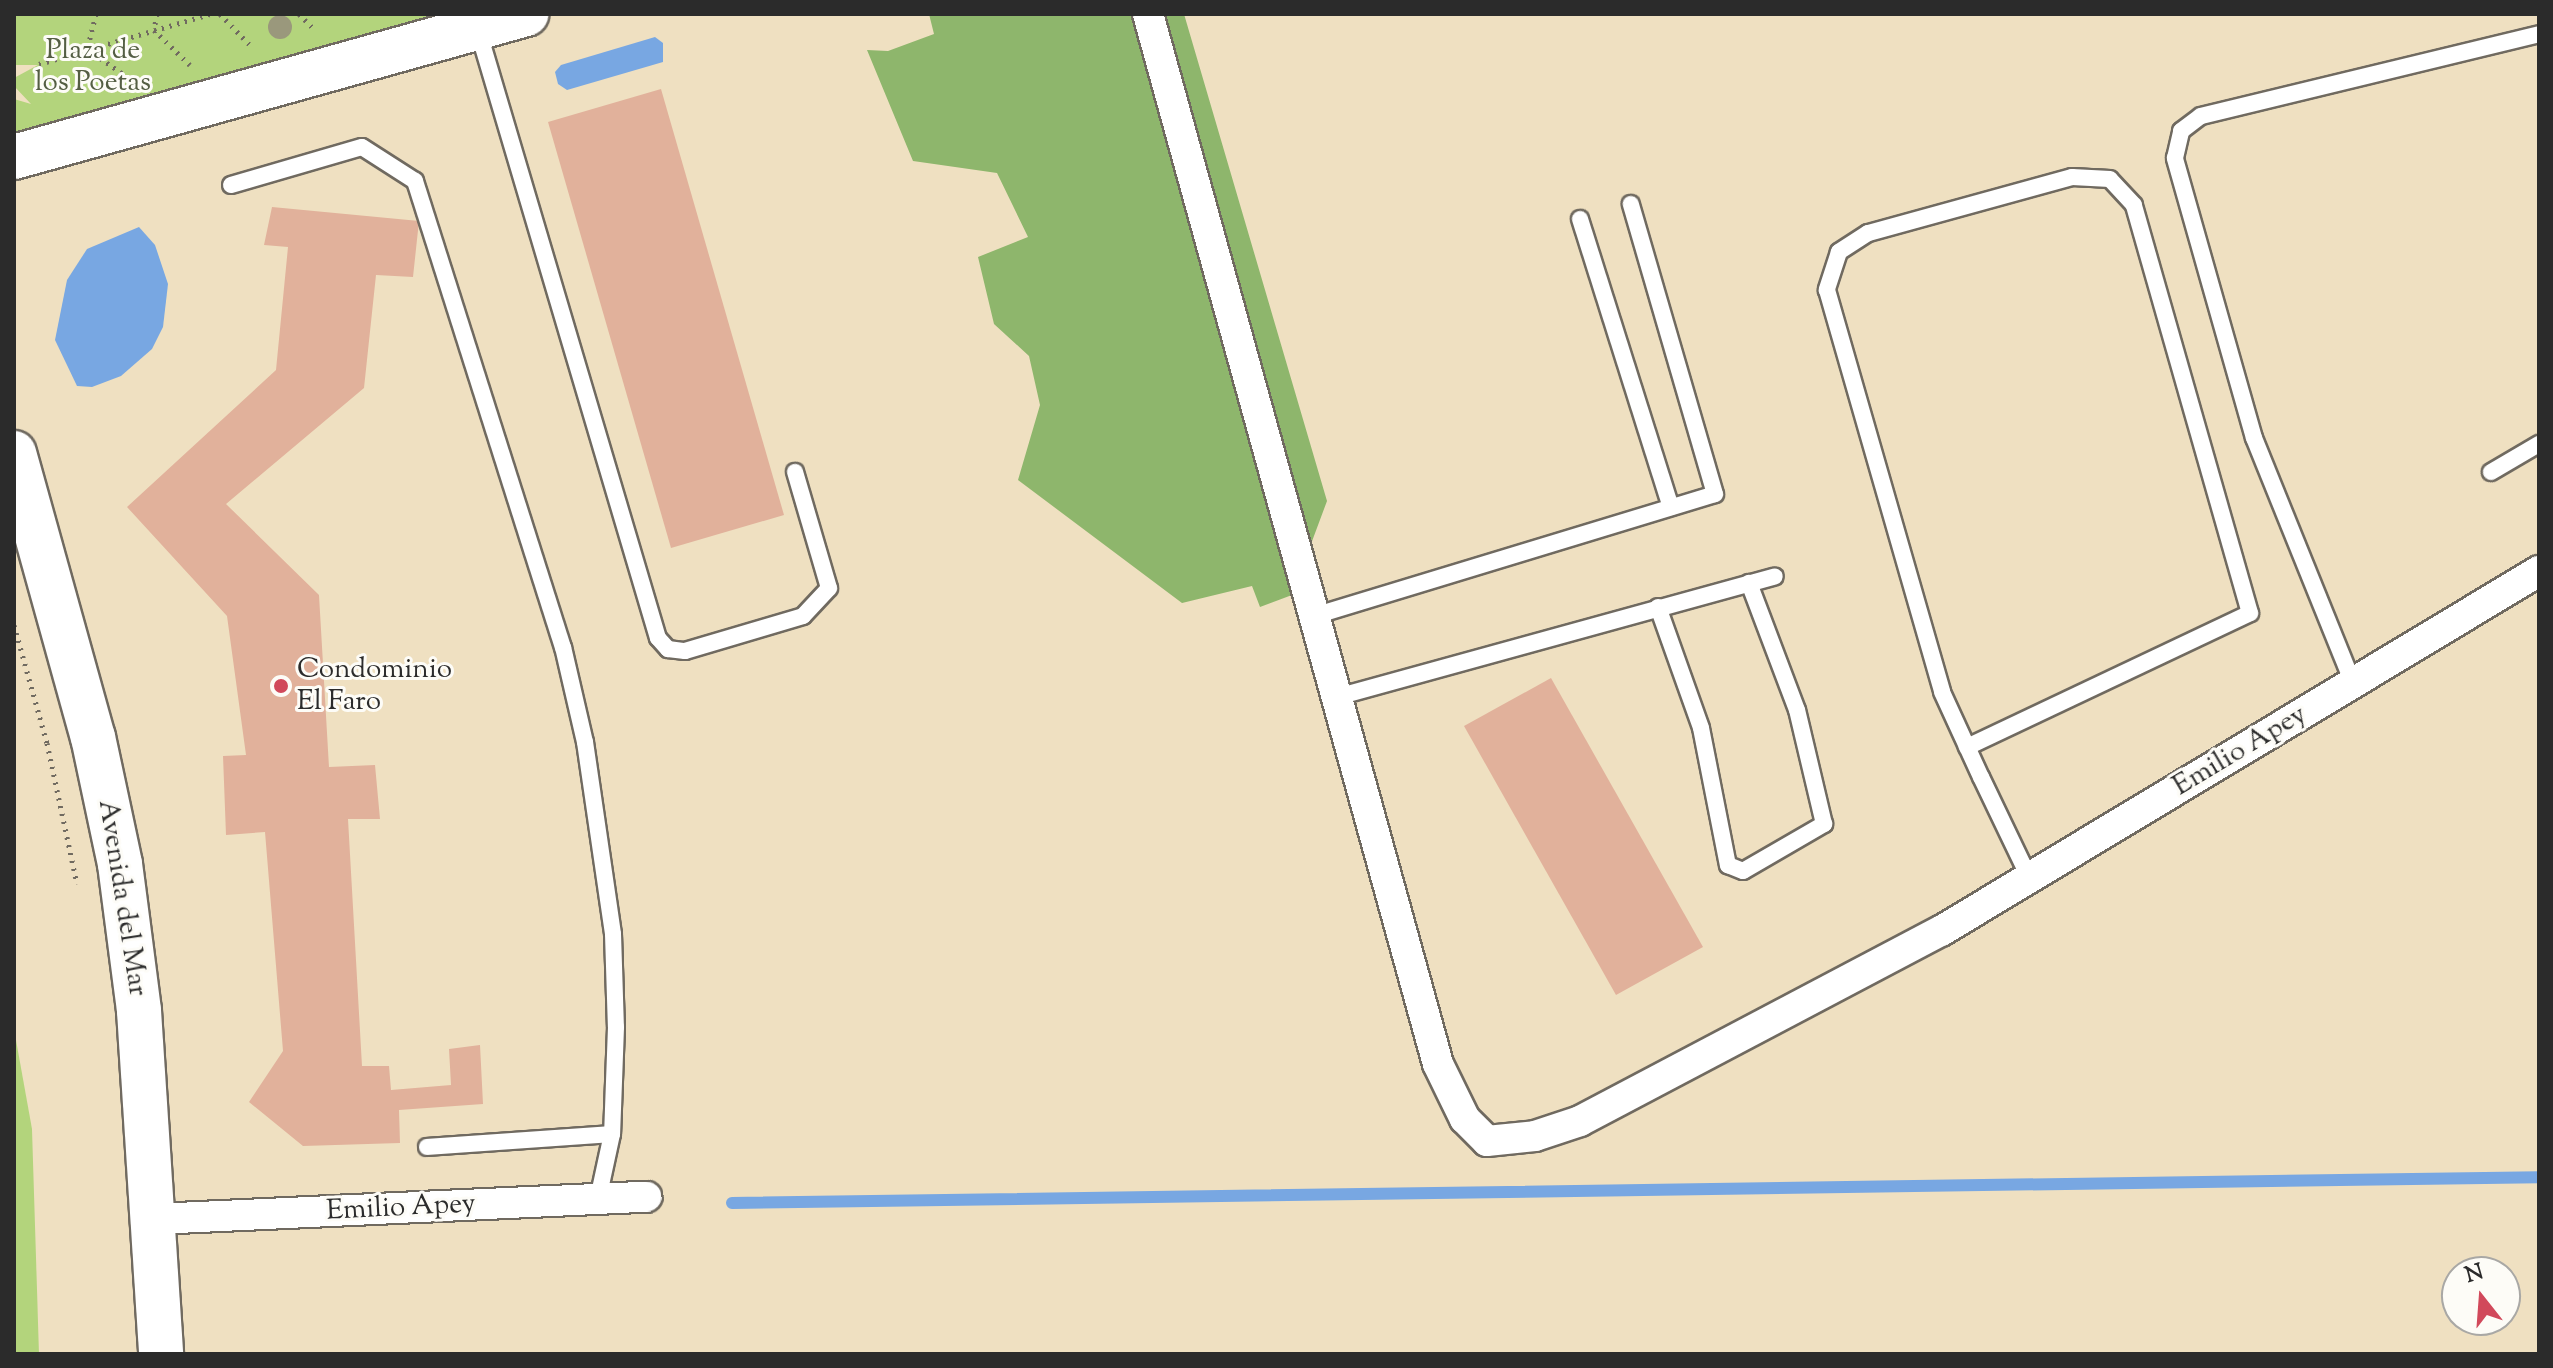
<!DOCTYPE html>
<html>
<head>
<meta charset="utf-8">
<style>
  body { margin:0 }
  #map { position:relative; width:2553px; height:1368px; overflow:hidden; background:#efe0c1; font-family:"Sorts Mill Goudy",serif }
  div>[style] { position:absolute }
  .green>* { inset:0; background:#b3d47c }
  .forest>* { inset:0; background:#8eb66c }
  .water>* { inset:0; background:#78a7e2 }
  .stream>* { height:12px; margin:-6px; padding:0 6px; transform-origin:6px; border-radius:6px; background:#78a7e2 }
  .building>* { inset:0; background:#e1b19b }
  .path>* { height:5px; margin-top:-2.5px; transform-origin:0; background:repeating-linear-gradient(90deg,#706a60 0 2px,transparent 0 8px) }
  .roads { filter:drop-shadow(2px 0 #706a60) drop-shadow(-2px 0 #706a60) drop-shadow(0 2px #706a60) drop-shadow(0 -2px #706a60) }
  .service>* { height:16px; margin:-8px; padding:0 8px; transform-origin:8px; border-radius:8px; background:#fff }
  .minor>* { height:30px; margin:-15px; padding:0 15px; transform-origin:15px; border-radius:15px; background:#fff }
  .primary>* { height:44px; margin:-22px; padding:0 22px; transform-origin:22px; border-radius:22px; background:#fff }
  .trees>* { width:24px; height:24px; margin:-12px; border-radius:50%; background:#9a987c }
  .dots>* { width:22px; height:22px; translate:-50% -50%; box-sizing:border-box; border:4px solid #fdfcf7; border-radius:50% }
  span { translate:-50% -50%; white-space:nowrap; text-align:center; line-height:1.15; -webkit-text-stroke:6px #fdfcf7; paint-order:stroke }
  .park-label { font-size:28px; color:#545e43 }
  .poi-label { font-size:28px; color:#2b2b2b }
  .left { translate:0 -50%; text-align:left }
  .street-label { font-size:28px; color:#2b2b2b }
  .frame { position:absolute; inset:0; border:16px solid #2b2b2b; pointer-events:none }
  .north { position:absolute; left:2441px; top:1256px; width:80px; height:80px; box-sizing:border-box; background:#fdfcf7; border:2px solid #a9a8a5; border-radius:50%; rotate:343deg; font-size:22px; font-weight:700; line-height:32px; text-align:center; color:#2b2b2b }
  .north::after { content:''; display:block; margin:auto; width:28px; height:36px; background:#d1495b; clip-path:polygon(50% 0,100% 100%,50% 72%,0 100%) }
</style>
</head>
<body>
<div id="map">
  <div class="green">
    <div style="clip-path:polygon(14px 14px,463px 14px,14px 145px,14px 99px,31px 104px,14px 86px,14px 78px,38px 65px,14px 65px)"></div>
    <div style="clip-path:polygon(14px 1029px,32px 1129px,39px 1354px,14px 1354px)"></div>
  </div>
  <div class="forest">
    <div style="clip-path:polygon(929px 14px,1184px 14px,1327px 501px,1292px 595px,1260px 607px,1252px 586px,1182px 603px,1018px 480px,1040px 405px,1029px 356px,994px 324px,978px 257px,1028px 237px,997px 173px,913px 161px,867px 50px,888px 51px,934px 34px)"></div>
  </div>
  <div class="water">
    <div style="clip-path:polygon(655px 37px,663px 43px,663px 62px,567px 90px,558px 84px,555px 72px,561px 65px)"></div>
    <div style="clip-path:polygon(139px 227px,155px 245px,168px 284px,163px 327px,152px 349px,121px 376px,92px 387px,77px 386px,55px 340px,67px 280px,87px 249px)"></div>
  </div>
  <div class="stream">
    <div style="left:732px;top:1203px;width:1807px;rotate:-0.82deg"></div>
  </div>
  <div class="building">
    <div style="clip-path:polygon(661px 89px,784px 515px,671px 548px,548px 122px)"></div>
    <div style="clip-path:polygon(272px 207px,419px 221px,413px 277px,376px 275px,364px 388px,226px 504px,319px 595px,329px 767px,375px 765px,380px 819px,348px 819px,362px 1066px,389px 1066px,391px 1090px,451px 1085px,449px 1049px,480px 1045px,483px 1104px,399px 1110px,400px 1143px,303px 1146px,249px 1102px,283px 1051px,265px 832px,226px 835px,223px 756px,246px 755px,227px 616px,127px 507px,276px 370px,288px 247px,264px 245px)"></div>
    <div style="clip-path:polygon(1551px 678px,1703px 947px,1616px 995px,1464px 726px)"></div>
  </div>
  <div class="path">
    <div style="left:96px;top:14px;width:36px;rotate:104deg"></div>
    <div style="left:87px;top:49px;width:55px;rotate:34.6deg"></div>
    <div style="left:157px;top:14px;width:16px;rotate:101deg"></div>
    <div style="left:154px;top:30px;width:50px;rotate:44.2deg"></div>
    <div style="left:220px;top:14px;width:47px;rotate:45.9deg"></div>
    <div style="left:299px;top:14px;width:23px;rotate:45deg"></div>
    <div style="left:39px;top:64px;width:178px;rotate:-16.3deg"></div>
    <div style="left:14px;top:625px;width:123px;rotate:74.4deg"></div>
    <div style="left:47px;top:743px;width:144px;rotate:78deg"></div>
  </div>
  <div class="roads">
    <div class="service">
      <div style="left:478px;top:30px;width:634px;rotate:73.51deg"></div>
      <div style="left:658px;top:638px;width:15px;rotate:48deg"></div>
      <div style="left:668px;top:649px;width:17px;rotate:7deg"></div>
      <div style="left:685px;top:651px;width:123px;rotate:-16.5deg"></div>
      <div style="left:803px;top:616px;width:38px;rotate:-47deg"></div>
      <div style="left:829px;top:588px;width:121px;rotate:-106.3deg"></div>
      <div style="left:231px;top:185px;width:136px;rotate:-16.2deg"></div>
      <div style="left:362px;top:147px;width:63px;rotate:32.7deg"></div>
      <div style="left:415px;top:181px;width:489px;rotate:72.4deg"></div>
      <div style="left:563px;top:647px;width:98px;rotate:77deg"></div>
      <div style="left:585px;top:742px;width:194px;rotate:81.7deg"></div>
      <div style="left:613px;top:934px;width:93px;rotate:88.2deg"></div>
      <div style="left:616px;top:1027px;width:107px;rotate:92.1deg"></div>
      <div style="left:612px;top:1134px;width:66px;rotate:102.2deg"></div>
      <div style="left:1580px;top:219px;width:302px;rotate:72.5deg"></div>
      <div style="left:2491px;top:472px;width:56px;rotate:-30.3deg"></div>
      <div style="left:1658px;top:607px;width:128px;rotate:70.4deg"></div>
      <div style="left:1701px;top:728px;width:140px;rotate:78.9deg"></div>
      <div style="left:1728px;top:865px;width:16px;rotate:22deg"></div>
      <div style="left:1743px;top:871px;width:94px;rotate:-30.1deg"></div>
      <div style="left:1824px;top:824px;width:117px;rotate:-103.3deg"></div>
      <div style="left:1797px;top:710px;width:136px;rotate:-110.7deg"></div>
      <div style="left:1314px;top:616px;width:419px;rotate:-16.9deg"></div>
      <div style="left:1715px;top:494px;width:302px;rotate:-106.2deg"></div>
      <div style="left:2353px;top:683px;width:264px;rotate:-112deg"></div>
      <div style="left:2254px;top:438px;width:291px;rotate:-105.8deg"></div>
      <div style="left:2175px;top:158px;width:28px;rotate:-77deg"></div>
      <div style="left:2181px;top:131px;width:25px;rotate:-37deg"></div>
      <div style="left:2201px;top:116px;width:348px;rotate:-13.6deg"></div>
      <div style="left:1337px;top:697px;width:454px;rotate:-15.4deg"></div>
      <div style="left:1967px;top:747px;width:313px;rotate:-25.3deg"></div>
      <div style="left:2250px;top:613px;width:424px;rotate:-105.9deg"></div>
      <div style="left:2134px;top:205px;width:35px;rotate:-133deg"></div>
      <div style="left:2110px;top:179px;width:38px;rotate:-177deg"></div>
      <div style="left:2072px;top:177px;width:212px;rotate:164.6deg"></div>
      <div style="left:1868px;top:233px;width:35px;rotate:147deg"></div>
      <div style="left:1839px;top:252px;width:40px;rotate:108deg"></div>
      <div style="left:1827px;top:290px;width:418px;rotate:74deg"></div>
      <div style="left:1942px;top:692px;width:94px;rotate:65.4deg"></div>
      <div style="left:1981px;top:777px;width:111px;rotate:64.4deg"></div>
      <div style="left:427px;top:1147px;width:185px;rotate:-4deg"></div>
    </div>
    <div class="minor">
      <div style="left:1148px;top:14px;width:1089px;rotate:74.56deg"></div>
      <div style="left:1438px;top:1064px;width:61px;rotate:63.9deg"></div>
      <div style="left:1465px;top:1119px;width:31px;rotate:45deg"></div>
      <div style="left:1487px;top:1141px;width:48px;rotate:-5.9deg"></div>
      <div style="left:1535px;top:1136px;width:47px;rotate:-18.4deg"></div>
      <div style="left:1580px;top:1121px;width:408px;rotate:-27.8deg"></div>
      <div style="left:1941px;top:931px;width:698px;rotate:-31.05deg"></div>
      <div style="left:155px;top:1219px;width:492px;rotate:-2.6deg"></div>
    </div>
    <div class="primary">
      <div style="left:14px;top:157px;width:532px;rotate:-15.6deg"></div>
      <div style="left:14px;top:453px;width:295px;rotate:74.5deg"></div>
      <div style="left:93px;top:737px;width:130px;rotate:78deg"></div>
      <div style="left:120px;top:864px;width:148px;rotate:82.6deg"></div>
      <div style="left:139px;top:1011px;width:344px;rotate:86.3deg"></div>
    </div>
  </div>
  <div class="trees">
    <div style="left:280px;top:27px"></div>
  </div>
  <div class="dots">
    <div style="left:281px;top:686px;background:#d1495b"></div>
  </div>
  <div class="park-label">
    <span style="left:93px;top:67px">Plaza de<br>los Poetas</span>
  </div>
  <div class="poi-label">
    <span class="left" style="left:297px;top:686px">Condominio<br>El Faro</span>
  </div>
  <div class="street-label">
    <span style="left:2240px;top:751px;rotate:-31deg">Emilio Apey</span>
    <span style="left:122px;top:898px;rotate:81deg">Avenida del Mar</span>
    <span style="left:401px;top:1208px;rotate:-3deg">Emilio Apey</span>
  </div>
  <div class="frame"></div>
  <div class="north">N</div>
</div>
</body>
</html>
